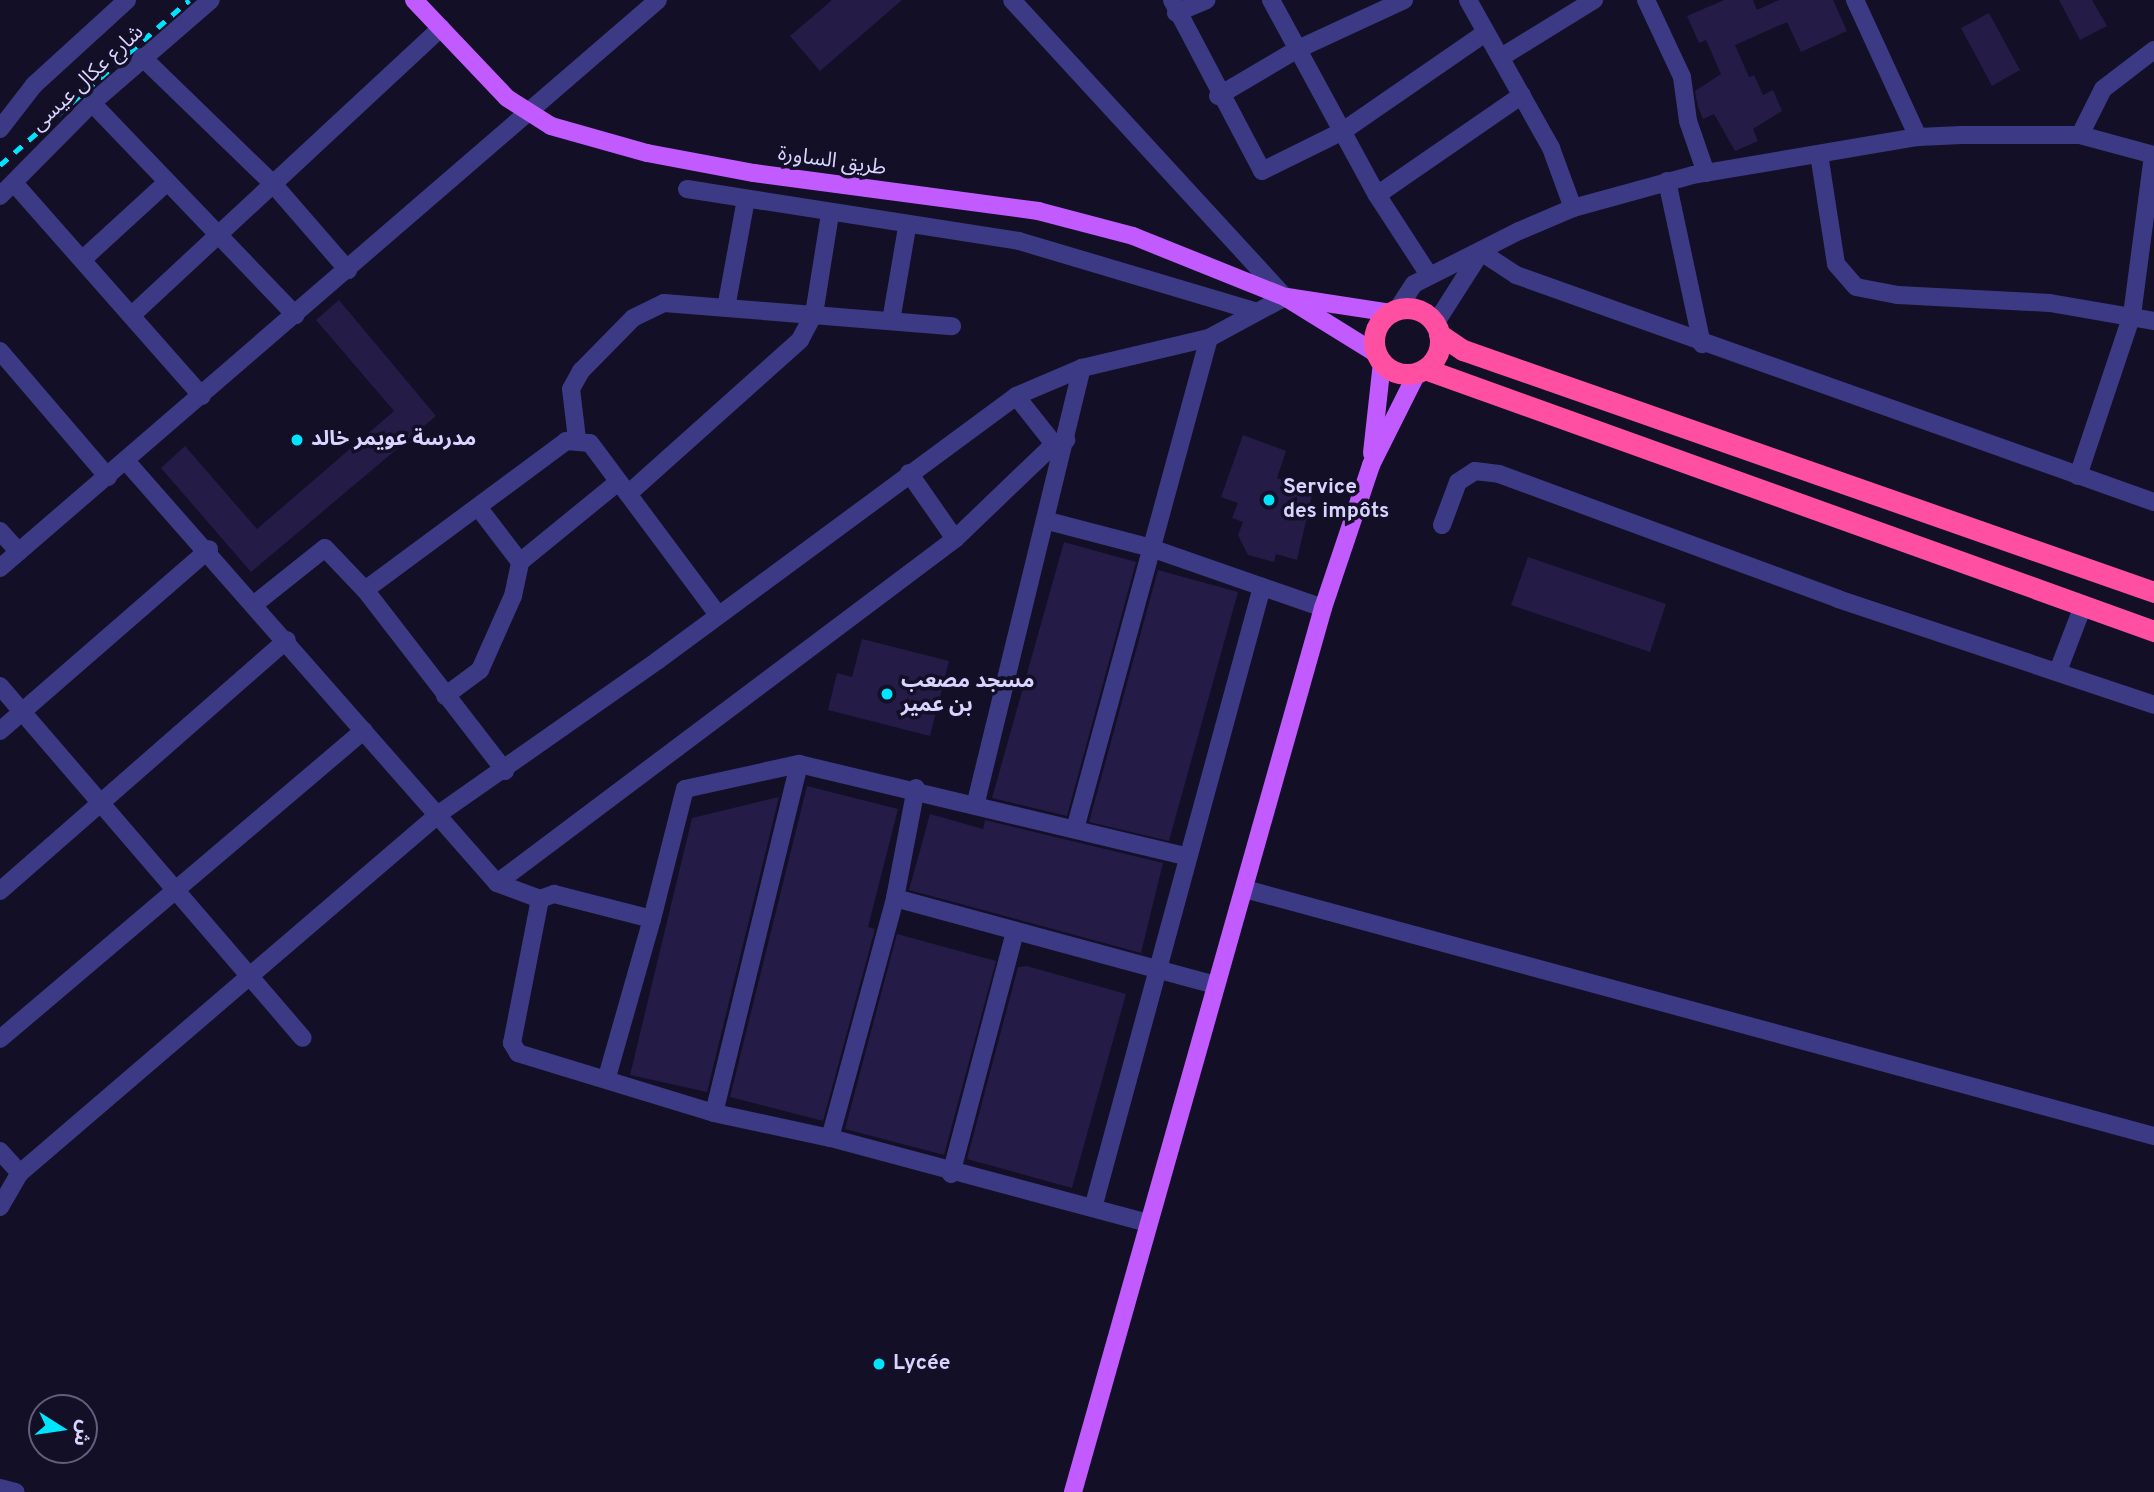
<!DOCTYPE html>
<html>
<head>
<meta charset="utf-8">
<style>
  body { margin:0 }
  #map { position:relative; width:2154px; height:1492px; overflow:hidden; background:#130f26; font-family:Overpass,"Noto Sans Arabic",sans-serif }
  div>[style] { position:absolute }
  .building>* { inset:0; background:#241b47 }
  .minor>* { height:18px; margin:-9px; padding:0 9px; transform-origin:9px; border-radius:9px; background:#3d3a85 }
  .major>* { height:18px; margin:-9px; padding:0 9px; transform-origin:9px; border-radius:9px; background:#c25bff }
  .highway>* { height:21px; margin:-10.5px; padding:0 10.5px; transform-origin:10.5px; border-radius:10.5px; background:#ff4fa3 }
  .highway>.ring { margin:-10.5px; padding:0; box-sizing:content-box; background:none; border:21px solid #ff4fa3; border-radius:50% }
  .rail>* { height:5px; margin-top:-2.5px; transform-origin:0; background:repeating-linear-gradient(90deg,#00e5ff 0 10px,transparent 0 19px) }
  .dots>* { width:19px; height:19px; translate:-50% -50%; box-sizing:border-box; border:4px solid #130f26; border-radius:50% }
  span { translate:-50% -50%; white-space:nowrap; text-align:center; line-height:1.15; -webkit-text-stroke:7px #130f26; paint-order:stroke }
  .street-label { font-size:21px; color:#d9d4ff }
  .poi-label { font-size:21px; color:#d9d4ff; font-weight:700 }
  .left { translate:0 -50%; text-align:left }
  .north { position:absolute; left:28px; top:1394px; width:70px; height:70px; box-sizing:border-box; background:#130f26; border:2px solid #625e7d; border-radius:50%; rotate:102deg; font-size:19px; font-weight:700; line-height:28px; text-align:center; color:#d9d4ff }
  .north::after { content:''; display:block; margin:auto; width:24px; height:32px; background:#00e5ff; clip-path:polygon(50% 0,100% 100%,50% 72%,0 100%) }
</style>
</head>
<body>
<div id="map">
  <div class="building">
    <div style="clip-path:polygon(832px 0,902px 0,820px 71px,790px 36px)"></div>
    <div style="clip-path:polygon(1724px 0,1753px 0,1757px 10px,1779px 0,1833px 0,1847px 31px,1801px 52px,1787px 22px,1735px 45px,1749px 77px,1754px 75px,1763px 95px,1773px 90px,1782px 111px,1753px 129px,1758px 141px,1735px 151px,1714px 114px,1703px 119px,1698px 107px,1695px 91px,1721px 74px,1706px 40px,1699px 43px,1687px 16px)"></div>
    <div style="clip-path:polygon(2059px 0,2092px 0,2107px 26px,2080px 40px)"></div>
    <div style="clip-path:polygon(1989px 13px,2020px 70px,1992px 86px,1961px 28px)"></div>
    <div style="clip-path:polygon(339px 300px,436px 416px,251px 572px,161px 468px,185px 446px,257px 529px,394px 411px,316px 320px)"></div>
    <div style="clip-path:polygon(1243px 435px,1286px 451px,1277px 478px,1313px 491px,1297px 560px,1276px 554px,1274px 562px,1248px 555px,1238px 535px,1243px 522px,1232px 518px,1238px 503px,1221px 497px)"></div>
    <div style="clip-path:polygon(1064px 542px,1136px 562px,1067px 816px,992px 798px)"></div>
    <div style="clip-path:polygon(1528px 557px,1666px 604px,1650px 652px,1511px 605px)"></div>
    <div style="clip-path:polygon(1158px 570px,1238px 592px,1169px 841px,1089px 822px)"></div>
    <div style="clip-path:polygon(862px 639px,949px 661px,930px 736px,828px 710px,837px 673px,852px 677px)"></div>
    <div style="clip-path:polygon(807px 786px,898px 809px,868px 927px,875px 929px,823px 1121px,730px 1097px)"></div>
    <div style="clip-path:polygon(779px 797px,707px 1092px,630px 1075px,692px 818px)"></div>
    <div style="clip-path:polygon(930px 814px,983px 829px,985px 820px,1163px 863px,1141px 953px,909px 890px)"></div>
    <div style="clip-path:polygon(897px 934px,996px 961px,944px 1155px,845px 1129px)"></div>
    <div style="clip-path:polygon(1027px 966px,1126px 994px,1072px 1188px,967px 1159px,1018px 967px)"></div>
  </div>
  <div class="minor">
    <div style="left:1172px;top:0;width:193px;rotate:62.2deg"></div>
    <div style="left:1262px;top:171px;width:90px;rotate:-26.3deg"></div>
    <div style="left:1343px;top:131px;width:173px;rotate:-34.6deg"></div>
    <div style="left:1271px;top:0;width:222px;rotate:61.5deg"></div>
    <div style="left:1377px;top:195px;width:95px;rotate:57deg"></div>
    <div style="left:1468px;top:0;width:170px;rotate:60.7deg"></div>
    <div style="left:1551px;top:148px;width:64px;rotate:69.9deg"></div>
    <div style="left:1646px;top:0;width:85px;rotate:64.9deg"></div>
    <div style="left:1682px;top:77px;width:44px;rotate:82.2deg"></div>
    <div style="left:1688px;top:121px;width:55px;rotate:70.9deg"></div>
    <div style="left:1855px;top:0;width:151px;rotate:65.3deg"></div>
    <div style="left:1176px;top:13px;width:33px;rotate:-23deg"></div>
    <div style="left:1503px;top:56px;width:107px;rotate:-31.6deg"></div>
    <div style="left:142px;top:57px;width:184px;rotate:44.1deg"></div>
    <div style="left:274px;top:185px;width:113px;rotate:49deg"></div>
    <div style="left:1218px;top:96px;width:91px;rotate:-30.5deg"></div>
    <div style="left:1296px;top:50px;width:119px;rotate:-24.8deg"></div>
    <div style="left:92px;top:103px;width:294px;rotate:46.2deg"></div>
    <div style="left:0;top:129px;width:56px;rotate:-52.3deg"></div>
    <div style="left:34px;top:85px;width:126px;rotate:-42.4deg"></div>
    <div style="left:2080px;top:135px;width:51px;rotate:-63.4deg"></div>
    <div style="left:2103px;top:89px;width:64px;rotate:-37.4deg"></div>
    <div style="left:1819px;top:154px;width:111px;rotate:81.2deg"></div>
    <div style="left:1836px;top:264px;width:30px;rotate:49deg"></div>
    <div style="left:1856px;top:287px;width:43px;rotate:10.8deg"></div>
    <div style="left:1898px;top:295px;width:152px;rotate:3deg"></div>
    <div style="left:2050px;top:303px;width:106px;rotate:9.8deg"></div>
    <div style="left:1667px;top:181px;width:167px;rotate:77.9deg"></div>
    <div style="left:14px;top:183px;width:284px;rotate:48.6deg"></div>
    <div style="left:687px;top:189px;width:336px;rotate:8.9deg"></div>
    <div style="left:1019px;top:241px;width:245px;rotate:16.6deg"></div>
    <div style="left:1377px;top:195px;width:176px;rotate:-34.6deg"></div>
    <div style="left:0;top:196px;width:131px;rotate:-45.3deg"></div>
    <div style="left:92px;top:103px;width:157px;rotate:-40.9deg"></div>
    <div style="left:1481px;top:252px;width:42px;rotate:33.3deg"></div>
    <div style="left:1516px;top:275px;width:677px;rotate:19.59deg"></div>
    <div style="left:82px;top:260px;width:115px;rotate:-42.5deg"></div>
    <div style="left:726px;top:308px;width:111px;rotate:-79.6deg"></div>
    <div style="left:1397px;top:310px;width:31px;rotate:-57deg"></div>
    <div style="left:1414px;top:284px;width:118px;rotate:-26.8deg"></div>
    <div style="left:1519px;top:231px;width:59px;rotate:-23.1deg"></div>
    <div style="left:1573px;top:208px;width:124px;rotate:-15.4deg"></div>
    <div style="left:1693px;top:175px;width:228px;rotate:-9.6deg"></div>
    <div style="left:1918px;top:137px;width:44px;rotate:-2.6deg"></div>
    <div style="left:1962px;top:135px;width:118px"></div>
    <div style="left:2080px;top:135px;width:77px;rotate:15.1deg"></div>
    <div style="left:132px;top:315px;width:422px;rotate:-42.9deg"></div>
    <div style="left:891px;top:321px;width:95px;rotate:-80.3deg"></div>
    <div style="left:1435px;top:324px;width:82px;rotate:-57.5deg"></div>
    <div style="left:0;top:351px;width:166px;rotate:49.4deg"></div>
    <div style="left:1016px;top:396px;width:61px;rotate:51.6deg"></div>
    <div style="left:577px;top:439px;width:50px;rotate:-96.8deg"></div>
    <div style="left:571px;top:389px;width:21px;rotate:-61deg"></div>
    <div style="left:581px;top:371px;width:74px;rotate:-45.5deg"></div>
    <div style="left:633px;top:318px;width:34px;rotate:-26deg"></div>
    <div style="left:664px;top:303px;width:289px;rotate:4.6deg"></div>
    <div style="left:126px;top:461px;width:562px;rotate:48.68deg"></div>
    <div style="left:497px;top:883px;width:46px;rotate:20.4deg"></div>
    <div style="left:909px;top:473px;width:80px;rotate:55.1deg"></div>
    <div style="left:2078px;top:476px;width:170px;rotate:-71.5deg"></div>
    <div style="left:2132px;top:315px;width:161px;rotate:-82.5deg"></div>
    <div style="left:628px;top:494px;width:231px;rotate:-41.8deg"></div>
    <div style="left:800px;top:340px;width:30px;rotate:-62deg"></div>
    <div style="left:814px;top:314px;width:101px;rotate:-80.9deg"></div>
    <div style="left:478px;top:507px;width:69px;rotate:52.6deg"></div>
    <div style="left:1048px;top:521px;width:103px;rotate:14.6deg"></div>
    <div style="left:1148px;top:547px;width:185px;rotate:19.2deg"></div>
    <div style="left:1442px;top:525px;width:46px;rotate:-69.6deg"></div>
    <div style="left:1458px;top:482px;width:20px;rotate:-33deg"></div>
    <div style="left:1475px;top:471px;width:24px;rotate:7deg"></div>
    <div style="left:1499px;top:474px;width:361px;rotate:20.2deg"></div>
    <div style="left:1838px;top:599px;width:333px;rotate:18.5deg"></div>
    <div style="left:0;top:531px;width:28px;rotate:48deg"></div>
    <div style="left:0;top:568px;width:869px;rotate:-40.8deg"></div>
    <div style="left:256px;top:603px;width:88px;rotate:-38.6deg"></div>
    <div style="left:325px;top:548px;width:58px;rotate:46.4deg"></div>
    <div style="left:2058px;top:671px;width:70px;rotate:-69deg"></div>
    <div style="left:0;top:686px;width:464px;rotate:49.3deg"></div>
    <div style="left:445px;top:696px;width:44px;rotate:-36.6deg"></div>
    <div style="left:480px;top:670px;width:81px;rotate:-66deg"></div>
    <div style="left:513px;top:596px;width:35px;rotate:-78deg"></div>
    <div style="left:520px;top:562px;width:127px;rotate:-39.2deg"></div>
    <div style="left:0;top:731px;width:277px;rotate:-41deg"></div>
    <div style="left:505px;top:771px;width:229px;rotate:-127.7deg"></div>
    <div style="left:365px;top:590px;width:250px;rotate:-36.5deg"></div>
    <div style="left:566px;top:441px;width:24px;rotate:5deg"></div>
    <div style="left:590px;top:443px;width:214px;rotate:53.3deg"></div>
    <div style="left:976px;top:802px;width:447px;rotate:-76.3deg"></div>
    <div style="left:1075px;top:829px;width:509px;rotate:-74.74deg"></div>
    <div style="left:497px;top:883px;width:573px;rotate:-36.91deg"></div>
    <div style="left:955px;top:539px;width:137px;rotate:-43.8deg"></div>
    <div style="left:1054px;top:444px;width:13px;rotate:-18deg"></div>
    <div style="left:1245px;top:889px;width:942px;rotate:15.2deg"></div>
    <div style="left:0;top:891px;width:381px;rotate:-41.2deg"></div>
    <div style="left:895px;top:898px;width:332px;rotate:15.2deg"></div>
    <div style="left:0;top:1039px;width:477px;rotate:-40.3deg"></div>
    <div style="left:607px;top:1077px;width:164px;rotate:-74.1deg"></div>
    <div style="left:714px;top:1113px;width:359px;rotate:-76.3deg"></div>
    <div style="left:830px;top:1138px;width:249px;rotate:-74.8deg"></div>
    <div style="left:895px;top:898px;width:112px;rotate:-79.2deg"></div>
    <div style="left:0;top:1151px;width:30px;rotate:48deg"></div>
    <div style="left:951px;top:1174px;width:250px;rotate:-75.2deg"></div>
    <div style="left:0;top:1207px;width:39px;rotate:-60deg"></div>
    <div style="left:20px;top:1173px;width:553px;rotate:-40.6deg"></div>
    <div style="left:440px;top:813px;width:265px;rotate:-35deg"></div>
    <div style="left:657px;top:661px;width:446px;rotate:-36.4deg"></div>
    <div style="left:1016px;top:396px;width:72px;rotate:-23deg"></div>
    <div style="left:1082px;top:368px;width:130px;rotate:-13.3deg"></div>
    <div style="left:1209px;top:338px;width:86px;rotate:-28.3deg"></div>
    <div style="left:1285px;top:297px;width:403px;rotate:-132.6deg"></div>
    <div style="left:1093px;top:1208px;width:644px;rotate:-74.78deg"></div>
    <div style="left:1148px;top:1223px;width:329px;rotate:-165deg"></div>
    <div style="left:830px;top:1138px;width:119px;rotate:-167.8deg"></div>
    <div style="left:714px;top:1113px;width:205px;rotate:-163deg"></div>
    <div style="left:518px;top:1053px;width:12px;rotate:-121deg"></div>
    <div style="left:512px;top:1043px;width:147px;rotate:-79deg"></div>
    <div style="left:540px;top:899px;width:15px;rotate:-20deg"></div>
    <div style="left:554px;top:894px;width:101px;rotate:14.3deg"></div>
    <div style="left:652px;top:919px;width:134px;rotate:-75.8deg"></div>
    <div style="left:685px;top:789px;width:117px;rotate:-12.4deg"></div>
    <div style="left:799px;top:764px;width:400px;rotate:13.4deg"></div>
    <div style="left:0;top:1488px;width:16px;rotate:14deg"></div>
  </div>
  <div class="major">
    <div style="left:414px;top:0;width:135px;rotate:46.5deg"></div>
    <div style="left:507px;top:98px;width:52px;rotate:32.5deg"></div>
    <div style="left:551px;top:126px;width:100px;rotate:15.7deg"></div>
    <div style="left:647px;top:153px;width:109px;rotate:10.6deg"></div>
    <div style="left:754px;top:173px;width:287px;rotate:7.6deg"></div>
    <div style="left:1038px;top:211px;width:98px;rotate:14.7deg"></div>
    <div style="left:1133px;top:236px;width:164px;rotate:21.9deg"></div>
    <div style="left:1285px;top:297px;width:108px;rotate:31.8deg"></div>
    <div style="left:1287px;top:297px;width:105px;rotate:8.7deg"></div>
    <div style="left:1372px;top:453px;width:91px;rotate:-83.7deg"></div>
    <div style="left:1073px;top:1492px;width:919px;rotate:-74.21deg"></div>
    <div style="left:1323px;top:608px;width:151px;rotate:-71.4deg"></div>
    <div style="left:1371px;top:465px;width:103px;rotate:-63.4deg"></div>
  </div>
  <div class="highway">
    <div class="ring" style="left:1374px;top:308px;width:45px;height:45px"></div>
    <div style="left:1439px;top:334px;width:29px;rotate:34deg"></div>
    <div style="left:1463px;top:350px;width:732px;rotate:19.3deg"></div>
    <div style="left:1425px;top:369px;width:775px;rotate:19.77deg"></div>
  </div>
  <div class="rail">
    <div style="left:0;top:165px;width:251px;rotate:-41.1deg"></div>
  </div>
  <div class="dots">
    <div style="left:297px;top:440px;background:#00e5ff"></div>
    <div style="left:1269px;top:500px;background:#00e5ff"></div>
    <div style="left:887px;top:694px;background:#00e5ff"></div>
    <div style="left:879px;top:1364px;background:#00e5ff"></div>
  </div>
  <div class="street-label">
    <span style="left:88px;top:79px;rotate:-43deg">شارع عكال عيسى</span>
    <span style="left:832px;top:162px;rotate:8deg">طريق الساورة</span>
  </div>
  <div class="poi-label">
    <span class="left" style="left:311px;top:440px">مدرسة عويمر خالد</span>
    <span class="left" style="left:1283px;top:500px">Service<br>des impôts</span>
    <span class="left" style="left:901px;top:694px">مسجد مصعب<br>بن عمير</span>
    <span class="left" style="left:893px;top:1364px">Lycée</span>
  </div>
  <div class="north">ش</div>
</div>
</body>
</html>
